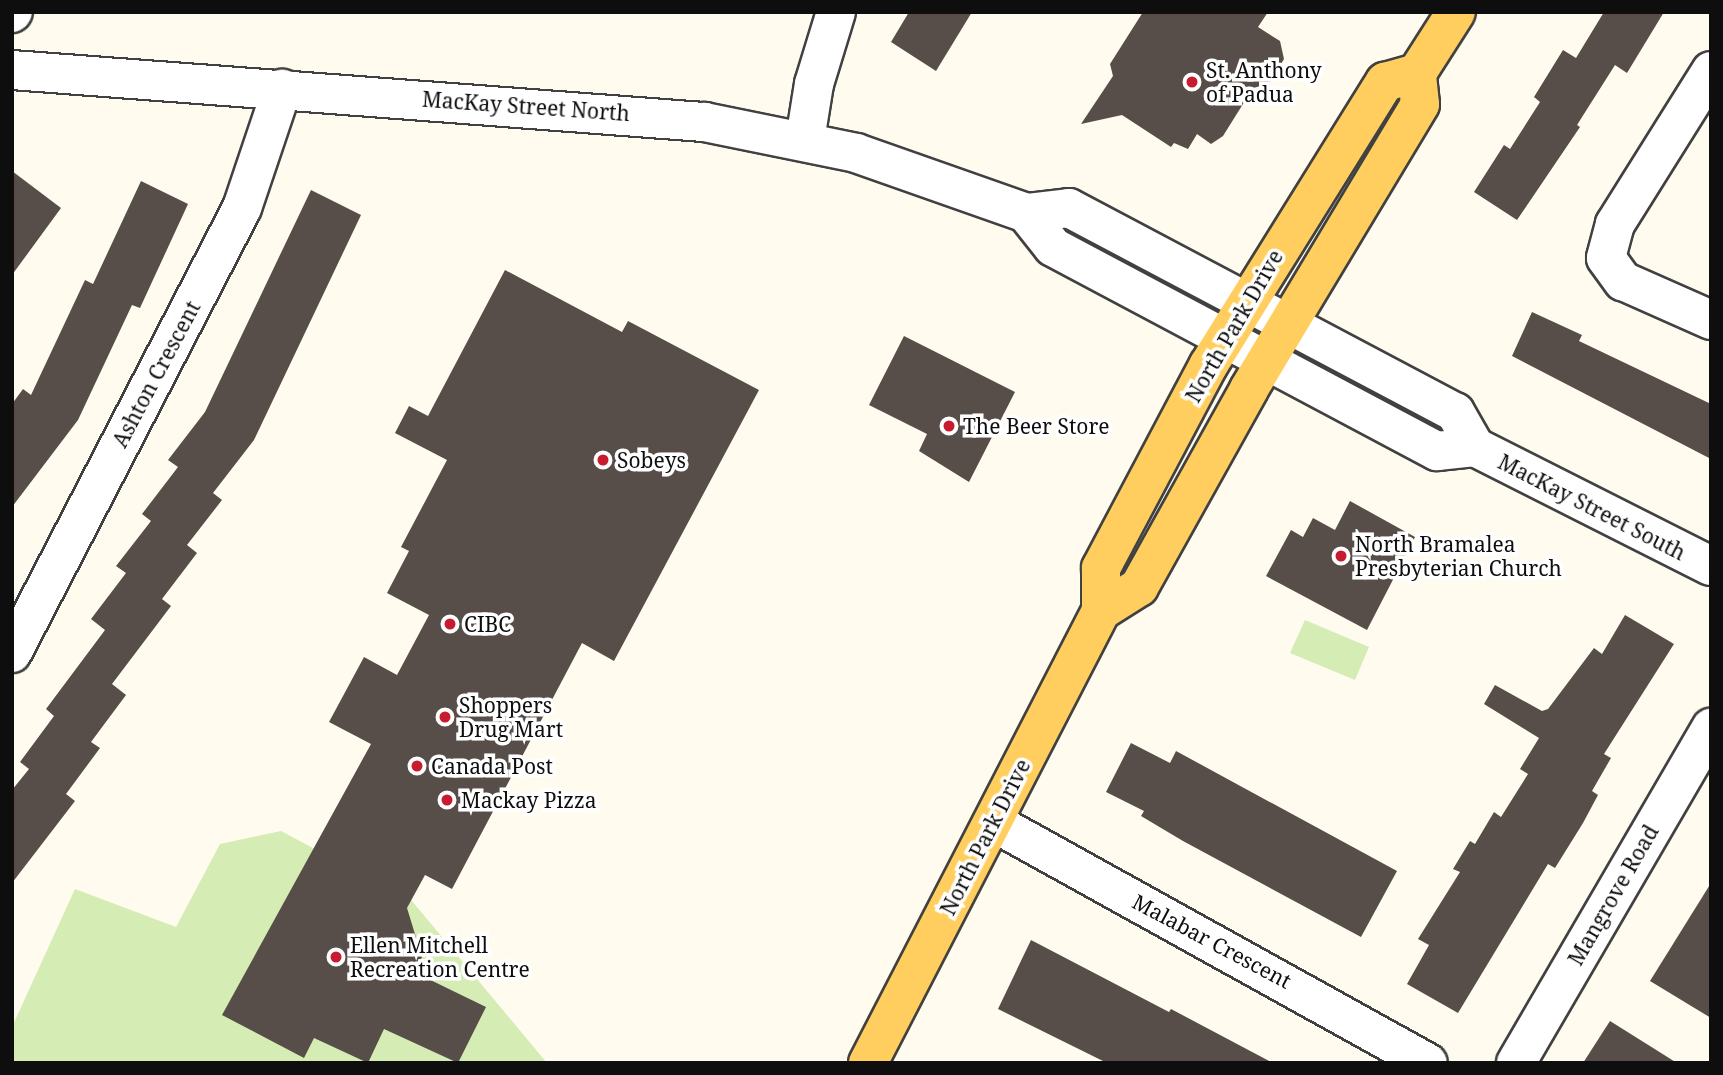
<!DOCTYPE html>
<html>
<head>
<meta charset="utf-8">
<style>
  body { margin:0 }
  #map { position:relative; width:1723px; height:1075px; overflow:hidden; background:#fffbee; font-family:"Noto Serif",serif }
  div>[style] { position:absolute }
  .green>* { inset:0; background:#d5ecb5 }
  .building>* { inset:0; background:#574e49 }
  .roads { filter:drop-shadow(2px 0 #414141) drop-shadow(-2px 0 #414141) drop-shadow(0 2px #414141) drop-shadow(0 -2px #414141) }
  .minor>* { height:38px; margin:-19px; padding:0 19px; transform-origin:19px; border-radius:19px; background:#fff }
  .major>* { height:38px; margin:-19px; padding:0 19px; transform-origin:19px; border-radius:19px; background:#ffce5e }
  .dots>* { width:19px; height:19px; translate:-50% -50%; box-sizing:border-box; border:4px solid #fff; border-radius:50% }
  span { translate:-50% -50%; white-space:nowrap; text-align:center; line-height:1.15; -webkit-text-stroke:7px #fff; paint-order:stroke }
  .poi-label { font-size:21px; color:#0e0e0e }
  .left { translate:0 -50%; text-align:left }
  .street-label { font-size:21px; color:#0e0e0e }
  .frame { position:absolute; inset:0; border:14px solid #0e0e0e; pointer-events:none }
</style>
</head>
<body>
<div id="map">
  <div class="green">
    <div style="clip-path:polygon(1305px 620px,1369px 647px,1355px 680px,1290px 653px)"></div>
    <div style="clip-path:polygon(281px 831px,412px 901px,547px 1063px,12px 1063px,12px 1027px,75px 889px,176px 927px,220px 844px)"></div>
  </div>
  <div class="building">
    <div style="clip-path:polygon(909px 12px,972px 12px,936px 71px,891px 42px)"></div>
    <div style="clip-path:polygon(1143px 12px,1268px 12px,1258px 27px,1280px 41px,1284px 59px,1269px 84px,1253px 88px,1223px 136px,1211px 144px,1197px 134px,1188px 149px,1174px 143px,1171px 147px,1122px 115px,1081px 124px,1113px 76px,1110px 64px)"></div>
    <div style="clip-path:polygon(1604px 12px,1664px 12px,1627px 73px,1615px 65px,1577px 125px,1580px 127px,1517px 220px,1474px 192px,1504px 145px,1510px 149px,1540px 102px,1534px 97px,1563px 50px,1576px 58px)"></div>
    <div style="clip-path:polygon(12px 171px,61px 208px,12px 275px)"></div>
    <div style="clip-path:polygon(141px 181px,188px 204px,140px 308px,132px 305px,78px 420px,12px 507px,12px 404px,23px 389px,31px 395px,85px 280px,93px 284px)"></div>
    <div style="clip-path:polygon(311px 190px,361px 215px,254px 440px,213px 493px,222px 500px,187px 545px,197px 553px,162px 599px,171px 606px,112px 684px,126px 695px,91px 742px,100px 748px,66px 794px,75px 801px,12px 883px,12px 790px,29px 769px,20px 762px,54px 716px,46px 709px,105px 630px,91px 619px,126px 573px,116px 566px,151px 521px,142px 514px,178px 467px,168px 460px,205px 412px)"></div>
    <div style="clip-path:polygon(505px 270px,622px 332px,628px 321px,759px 390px,614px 661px,582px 643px,452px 889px,425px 875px,407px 908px,422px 957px,414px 972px,486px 1007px,458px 1063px,384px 1029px,368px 1063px,314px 1038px,304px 1058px,222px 1015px,371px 744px,329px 722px,364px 657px,397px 675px,429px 615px,387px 593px,409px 551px,401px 547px,447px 460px,395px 433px,409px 406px,428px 416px)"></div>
    <div style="clip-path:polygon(1532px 312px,1582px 335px,1579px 341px,1711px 404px,1711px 459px,1512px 356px)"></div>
    <div style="clip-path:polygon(904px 336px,1015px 392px,969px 482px,919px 451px,927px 434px,869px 405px)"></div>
    <div style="clip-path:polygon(1350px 501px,1415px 537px,1367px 630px,1266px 576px,1291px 530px,1303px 537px,1313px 518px,1335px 530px)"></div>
    <div style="clip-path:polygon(1625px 615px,1674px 644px,1604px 754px,1611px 758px,1592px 791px,1598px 795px,1583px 823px,1555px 868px,1548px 864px,1458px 1013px,1407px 984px,1429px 945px,1418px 939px,1460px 872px,1453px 869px,1470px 841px,1475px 844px,1494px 812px,1501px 817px,1528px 774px,1520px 769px,1539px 738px,1484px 704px,1495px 685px,1542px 711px,1548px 709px,1594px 648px,1602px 654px)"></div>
    <div style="clip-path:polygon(1131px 743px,1170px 763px,1176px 751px,1397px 871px,1361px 937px,1183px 841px,1141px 816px,1144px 811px,1106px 792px)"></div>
    <div style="clip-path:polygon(1711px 883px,1711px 1018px,1650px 981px)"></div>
    <div style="clip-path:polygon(1031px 940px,1169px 1012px,1171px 1009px,1273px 1063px,1107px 1063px,998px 1009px)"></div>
    <div style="clip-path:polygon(1610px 1021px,1677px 1063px,1583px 1063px)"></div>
  </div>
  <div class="roads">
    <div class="minor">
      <div style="left:12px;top:13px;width:1px;rotate:-45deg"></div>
      <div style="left:12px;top:70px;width:694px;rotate:4.3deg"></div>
      <div style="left:704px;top:122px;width:155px;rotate:11.5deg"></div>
      <div style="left:856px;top:153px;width:180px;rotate:19.4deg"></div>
      <div style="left:1026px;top:213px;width:43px;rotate:-6.6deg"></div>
      <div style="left:1069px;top:208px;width:437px;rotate:27.9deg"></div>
      <div style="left:1455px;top:412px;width:40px;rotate:60.3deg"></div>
      <div style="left:1475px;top:447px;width:264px;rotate:26.8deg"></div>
      <div style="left:1711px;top:71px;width:181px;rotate:122.1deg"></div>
      <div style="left:1615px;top:224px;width:35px;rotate:105deg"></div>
      <div style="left:1606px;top:258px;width:29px;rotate:54deg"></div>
      <div style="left:1623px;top:281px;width:96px;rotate:23.9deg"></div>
      <div style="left:805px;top:140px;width:57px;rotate:-80.9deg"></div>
      <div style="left:814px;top:84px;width:75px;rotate:-73deg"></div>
      <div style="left:1026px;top:213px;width:43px;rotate:51.5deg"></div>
      <div style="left:1053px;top:247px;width:435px;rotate:28deg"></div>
      <div style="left:1437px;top:451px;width:38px;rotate:-6deg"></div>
      <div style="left:12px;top:653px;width:501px;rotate:-62.67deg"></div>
      <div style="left:242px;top:208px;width:126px;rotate:-71.4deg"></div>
      <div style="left:993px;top:822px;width:497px;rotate:29deg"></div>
      <div style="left:1516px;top:1063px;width:388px;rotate:-59.8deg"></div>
    </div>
    <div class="major">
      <div style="left:1101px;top:611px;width:45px;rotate:-32.3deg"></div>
      <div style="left:1139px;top:587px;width:227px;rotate:-60.9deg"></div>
      <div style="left:1249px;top:389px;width:332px;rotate:-59deg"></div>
      <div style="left:1420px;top:104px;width:31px;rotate:-96deg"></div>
      <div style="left:1417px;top:73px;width:72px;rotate:-57.4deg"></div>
      <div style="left:868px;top:1063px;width:509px;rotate:-62.73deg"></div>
      <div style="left:1101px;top:611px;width:43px;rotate:-90deg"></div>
      <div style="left:1101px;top:568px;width:229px;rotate:-62.1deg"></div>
      <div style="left:1208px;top:366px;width:335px;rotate:-58.1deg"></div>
      <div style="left:1385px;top:82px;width:33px;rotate:-16deg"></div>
    </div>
  </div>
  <div class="dots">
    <div style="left:1192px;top:82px;background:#c71c2f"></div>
    <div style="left:949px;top:426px;background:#c71c2f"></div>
    <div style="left:603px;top:460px;background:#c71c2f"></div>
    <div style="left:1341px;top:556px;background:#c71c2f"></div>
    <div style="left:450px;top:624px;background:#c71c2f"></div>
    <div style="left:445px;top:717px;background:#c71c2f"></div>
    <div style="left:417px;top:766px;background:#c71c2f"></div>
    <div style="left:447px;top:800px;background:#c71c2f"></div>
    <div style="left:336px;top:957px;background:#c71c2f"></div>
  </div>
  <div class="poi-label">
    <span class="left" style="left:1206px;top:82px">St. Anthony<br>of Padua</span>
    <span class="left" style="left:963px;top:426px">The Beer Store</span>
    <span class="left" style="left:617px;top:460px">Sobeys</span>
    <span class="left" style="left:1355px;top:556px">North Bramalea<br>Presbyterian Church</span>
    <span class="left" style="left:464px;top:624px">CIBC</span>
    <span class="left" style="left:459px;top:717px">Shoppers<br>Drug Mart</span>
    <span class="left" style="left:431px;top:766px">Canada Post</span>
    <span class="left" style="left:461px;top:800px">Mackay Pizza</span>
    <span class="left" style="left:350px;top:957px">Ellen Mitchell<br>Recreation Centre</span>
  </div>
  <div class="street-label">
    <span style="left:526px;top:106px;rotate:4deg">MacKay Street North</span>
    <span style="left:1234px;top:326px;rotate:-60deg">North Park Drive</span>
    <span style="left:156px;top:374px;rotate:-62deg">Ashton Crescent</span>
    <span style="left:1592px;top:507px;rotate:27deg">MacKay Street South</span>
    <span style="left:985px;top:837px;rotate:-63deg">North Park Drive</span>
    <span style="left:1613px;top:895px;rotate:-60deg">Mangrove Road</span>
    <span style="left:1212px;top:941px;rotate:28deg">Malabar Crescent</span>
  </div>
  <div class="frame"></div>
</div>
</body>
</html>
